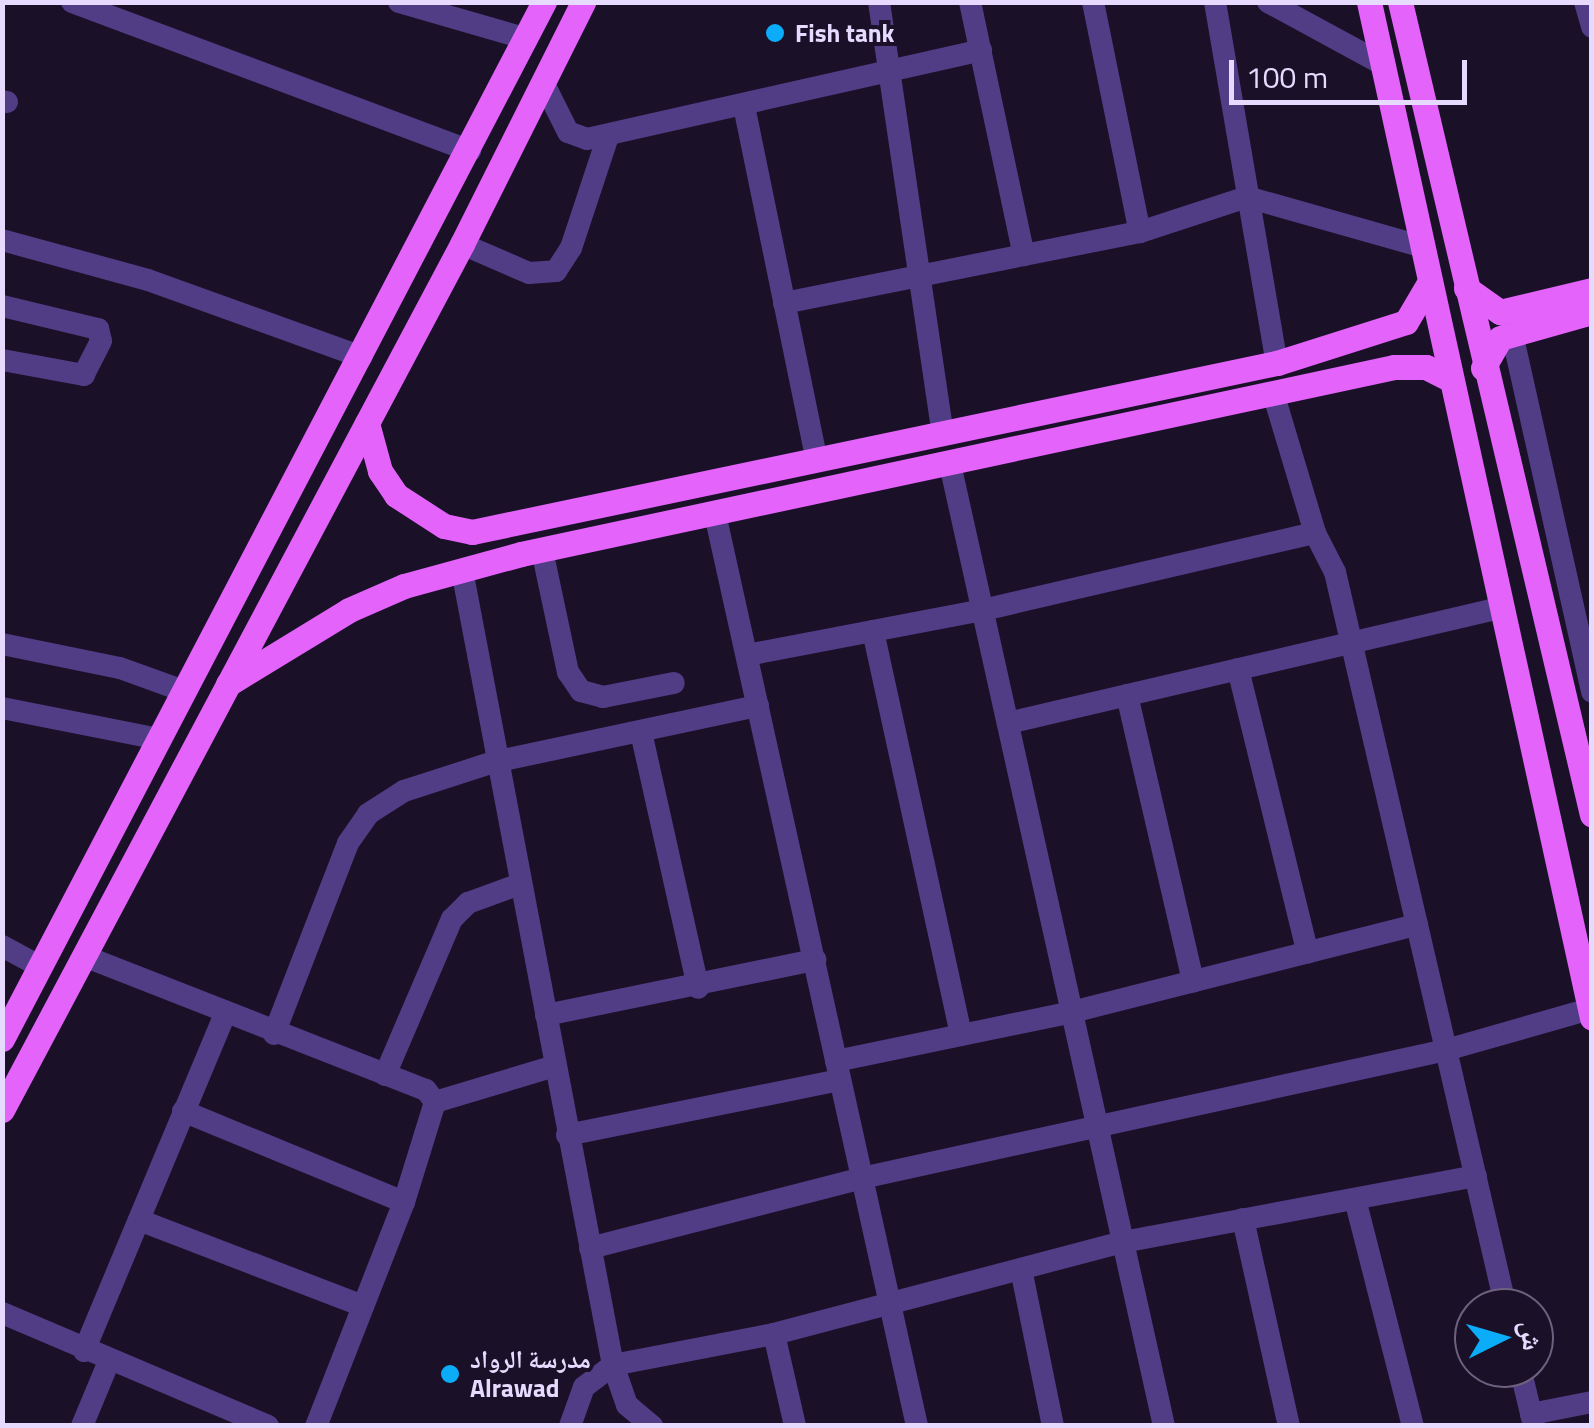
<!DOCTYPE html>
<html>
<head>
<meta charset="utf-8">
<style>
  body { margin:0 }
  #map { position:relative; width:1594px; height:1428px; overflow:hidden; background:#1a1129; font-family:"Titillium Web","Noto Naskh Arabic",sans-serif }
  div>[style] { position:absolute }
  .minor>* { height:22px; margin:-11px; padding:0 11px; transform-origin:11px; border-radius:11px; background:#503d86 }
  .major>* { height:25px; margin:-12.5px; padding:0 12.5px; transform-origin:12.5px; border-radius:12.5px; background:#e464fb }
  .dots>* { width:28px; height:28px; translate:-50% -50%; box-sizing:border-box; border:5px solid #1a1129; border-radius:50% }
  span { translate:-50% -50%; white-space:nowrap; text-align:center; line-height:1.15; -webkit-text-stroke:8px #1a1129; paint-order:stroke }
  .poi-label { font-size:25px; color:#e6dafe; font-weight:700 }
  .left { translate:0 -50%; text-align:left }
  .frame { position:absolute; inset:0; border:5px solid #e6dafe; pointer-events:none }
  .north { position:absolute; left:1454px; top:1288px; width:100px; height:100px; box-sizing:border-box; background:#1a1129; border:2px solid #6c617e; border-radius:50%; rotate:85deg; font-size:28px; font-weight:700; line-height:40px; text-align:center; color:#e6dafe }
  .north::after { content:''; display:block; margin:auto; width:35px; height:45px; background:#0bacf8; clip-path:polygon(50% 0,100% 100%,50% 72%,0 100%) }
  .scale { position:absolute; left:1229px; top:60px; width:238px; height:45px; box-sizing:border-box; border:5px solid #e6dafe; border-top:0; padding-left:12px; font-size:30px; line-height:35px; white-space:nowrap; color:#e6dafe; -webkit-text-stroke:8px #1a1129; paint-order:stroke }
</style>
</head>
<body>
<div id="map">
  <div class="minor">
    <div style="left:72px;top:2px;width:425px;rotate:20.5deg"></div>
    <div style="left:399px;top:2px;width:133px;rotate:16.1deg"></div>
    <div style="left:879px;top:2px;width:437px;rotate:81.6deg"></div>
    <div style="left:970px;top:2px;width:259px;rotate:78deg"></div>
    <div style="left:1093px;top:2px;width:235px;rotate:78.5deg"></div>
    <div style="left:1215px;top:2px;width:366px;rotate:80.3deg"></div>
    <div style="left:1268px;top:2px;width:130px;rotate:28.5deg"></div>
    <div style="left:1585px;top:2px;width:26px;rotate:74deg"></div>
    <div style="left:543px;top:82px;width:56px;rotate:63.4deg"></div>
    <div style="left:568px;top:132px;width:20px;rotate:20deg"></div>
    <div style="left:587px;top:139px;width:404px;rotate:-12.7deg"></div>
    <div style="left:2px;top:101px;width:5px;rotate:11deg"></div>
    <div style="left:744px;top:106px;width:362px;rotate:78.4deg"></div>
    <div style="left:2px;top:240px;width:151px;rotate:15.3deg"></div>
    <div style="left:148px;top:280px;width:227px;rotate:19.8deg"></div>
    <div style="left:462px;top:244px;width:73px;rotate:23.4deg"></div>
    <div style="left:529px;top:273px;width:27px;rotate:-4deg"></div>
    <div style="left:556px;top:271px;width:27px;rotate:-57deg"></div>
    <div style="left:571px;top:248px;width:118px;rotate:-71.7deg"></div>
    <div style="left:784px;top:303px;width:363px;rotate:-11.3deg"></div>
    <div style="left:1140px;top:232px;width:113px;rotate:-18.1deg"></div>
    <div style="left:1247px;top:197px;width:180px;rotate:15.8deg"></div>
    <div style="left:2px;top:306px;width:99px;rotate:13.5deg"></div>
    <div style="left:98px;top:329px;width:12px;rotate:76deg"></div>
    <div style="left:101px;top:341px;width:38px;rotate:117deg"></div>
    <div style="left:84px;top:375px;width:83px;rotate:-169.6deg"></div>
    <div style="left:1509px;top:320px;width:381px;rotate:77.4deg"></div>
    <div style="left:1274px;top:396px;width:143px;rotate:73.3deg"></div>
    <div style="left:1315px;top:533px;width:44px;rotate:62.9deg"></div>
    <div style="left:1335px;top:572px;width:756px;rotate:76.92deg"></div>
    <div style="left:950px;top:464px;width:986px;rotate:77.46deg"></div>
    <div style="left:715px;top:514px;width:934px;rotate:77.51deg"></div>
    <div style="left:542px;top:550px;width:125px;rotate:78deg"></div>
    <div style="left:568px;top:672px;width:23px;rotate:56deg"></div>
    <div style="left:581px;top:691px;width:23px;rotate:15deg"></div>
    <div style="left:603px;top:697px;width:72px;rotate:-11.2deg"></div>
    <div style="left:462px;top:570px;width:809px;rotate:79.25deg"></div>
    <div style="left:613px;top:1365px;width:42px;rotate:70.7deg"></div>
    <div style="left:627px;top:1405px;width:33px;rotate:40deg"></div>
    <div style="left:873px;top:631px;width:413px;rotate:77.7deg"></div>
    <div style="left:2px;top:644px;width:120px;rotate:11.5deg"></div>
    <div style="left:120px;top:668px;width:68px;rotate:19.8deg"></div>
    <div style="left:747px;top:655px;width:240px;rotate:-10.8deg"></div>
    <div style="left:983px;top:610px;width:341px;rotate:-13.1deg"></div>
    <div style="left:1238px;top:669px;width:292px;rotate:76.2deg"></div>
    <div style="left:1127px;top:695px;width:294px;rotate:77deg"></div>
    <div style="left:2px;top:708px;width:160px;rotate:11.2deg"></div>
    <div style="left:1008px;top:723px;width:505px;rotate:-13.16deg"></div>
    <div style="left:641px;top:732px;width:262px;rotate:77.4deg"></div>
    <div style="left:2px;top:946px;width:44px;rotate:28.3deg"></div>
    <div style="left:84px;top:956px;width:367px;rotate:21.4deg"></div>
    <div style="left:426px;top:1090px;width:15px;rotate:53deg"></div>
    <div style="left:435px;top:1102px;width:105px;rotate:107.2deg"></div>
    <div style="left:404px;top:1202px;width:241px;rotate:111.4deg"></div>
    <div style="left:546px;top:1015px;width:275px;rotate:-11.6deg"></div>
    <div style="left:274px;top:1034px;width:205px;rotate:-68.8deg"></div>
    <div style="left:348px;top:843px;width:35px;rotate:-55deg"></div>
    <div style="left:368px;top:814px;width:43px;rotate:-32.6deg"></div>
    <div style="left:404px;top:791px;width:95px;rotate:-17.9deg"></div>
    <div style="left:494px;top:762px;width:270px;rotate:-12deg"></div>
    <div style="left:836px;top:1061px;width:241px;rotate:-11.7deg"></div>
    <div style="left:1072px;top:1012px;width:356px;rotate:-14.2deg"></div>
    <div style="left:385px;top:1075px;width:170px;rotate:-66.8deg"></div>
    <div style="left:452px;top:919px;width:23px;rotate:-45deg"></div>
    <div style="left:468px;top:903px;width:55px;rotate:-20.1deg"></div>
    <div style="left:435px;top:1102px;width:125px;rotate:-16.7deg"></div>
    <div style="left:183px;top:1111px;width:239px;rotate:22.4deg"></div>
    <div style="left:567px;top:1135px;width:278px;rotate:-11.4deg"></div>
    <div style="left:1355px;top:1199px;width:234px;rotate:75.7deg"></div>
    <div style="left:1243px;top:1219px;width:212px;rotate:77.5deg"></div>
    <div style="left:139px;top:1220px;width:240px;rotate:21deg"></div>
    <div style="left:590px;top:1248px;width:281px;rotate:-14.4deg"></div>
    <div style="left:862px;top:1178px;width:598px;rotate:-12.36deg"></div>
    <div style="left:1446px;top:1050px;width:150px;rotate:-15.9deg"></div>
    <div style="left:1021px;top:1269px;width:160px;rotate:78.5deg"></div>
    <div style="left:2px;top:1313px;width:289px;rotate:23deg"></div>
    <div style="left:774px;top:1334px;width:94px;rotate:77.1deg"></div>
    <div style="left:84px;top:1351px;width:365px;rotate:-67.3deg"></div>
    <div style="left:1520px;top:1368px;width:60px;rotate:76.4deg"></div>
    <div style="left:1531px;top:1414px;width:62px;rotate:-11.1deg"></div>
    <div style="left:82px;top:1426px;width:70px;rotate:-67.4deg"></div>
    <div style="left:570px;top:1426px;width:41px;rotate:-70.3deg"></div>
    <div style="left:584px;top:1387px;width:36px;rotate:-37deg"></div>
    <div style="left:613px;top:1365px;width:164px;rotate:-10.9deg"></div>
    <div style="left:774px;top:1334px;width:361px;rotate:-14.8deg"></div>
    <div style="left:1123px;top:1242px;width:359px;rotate:-10.6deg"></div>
  </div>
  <div class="major">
    <div style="left:1369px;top:2px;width:1040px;rotate:77.62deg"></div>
    <div style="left:1400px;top:2px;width:835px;rotate:76.71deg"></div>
    <div style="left:1466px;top:288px;width:42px;rotate:35.2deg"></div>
    <div style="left:1500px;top:312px;width:95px;rotate:-13.4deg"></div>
    <div style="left:1483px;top:368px;width:34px;rotate:-60deg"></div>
    <div style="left:1500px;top:338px;width:96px;rotate:-15.8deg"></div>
    <div style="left:367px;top:423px;width:50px;rotate:74.8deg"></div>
    <div style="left:380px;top:471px;width:29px;rotate:56deg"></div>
    <div style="left:396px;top:495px;width:57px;rotate:32.9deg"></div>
    <div style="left:444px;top:526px;width:29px;rotate:12deg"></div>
    <div style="left:472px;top:532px;width:823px;rotate:-11.86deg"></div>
    <div style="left:1277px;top:363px;width:135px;rotate:-17.6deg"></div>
    <div style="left:1406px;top:322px;width:45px;rotate:-59.5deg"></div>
    <div style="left:228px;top:684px;width:142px;rotate:-31.4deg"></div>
    <div style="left:349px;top:610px;width:60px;rotate:-23.6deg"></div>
    <div style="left:404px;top:586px;width:121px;rotate:-15.3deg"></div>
    <div style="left:521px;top:554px;width:893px;rotate:-12.09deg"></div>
    <div style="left:1394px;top:367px;width:32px"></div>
    <div style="left:1426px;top:367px;width:25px;rotate:27deg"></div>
    <div style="left:2px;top:1039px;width:1170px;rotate:-62.41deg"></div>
    <div style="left:2px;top:1110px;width:981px;rotate:-62.02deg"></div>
    <div style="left:462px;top:244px;width:271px;rotate:-63.4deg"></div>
  </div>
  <div class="dots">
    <div style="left:775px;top:33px;background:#0bacf8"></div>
    <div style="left:450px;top:1374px;background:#0bacf8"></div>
  </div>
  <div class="poi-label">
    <span class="left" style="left:795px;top:33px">Fish tank</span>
    <span class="left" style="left:470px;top:1374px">مدرسة الرواد<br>Alrawad</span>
  </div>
  <div class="frame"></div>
  <div class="north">ش</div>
  <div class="scale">100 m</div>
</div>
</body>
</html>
